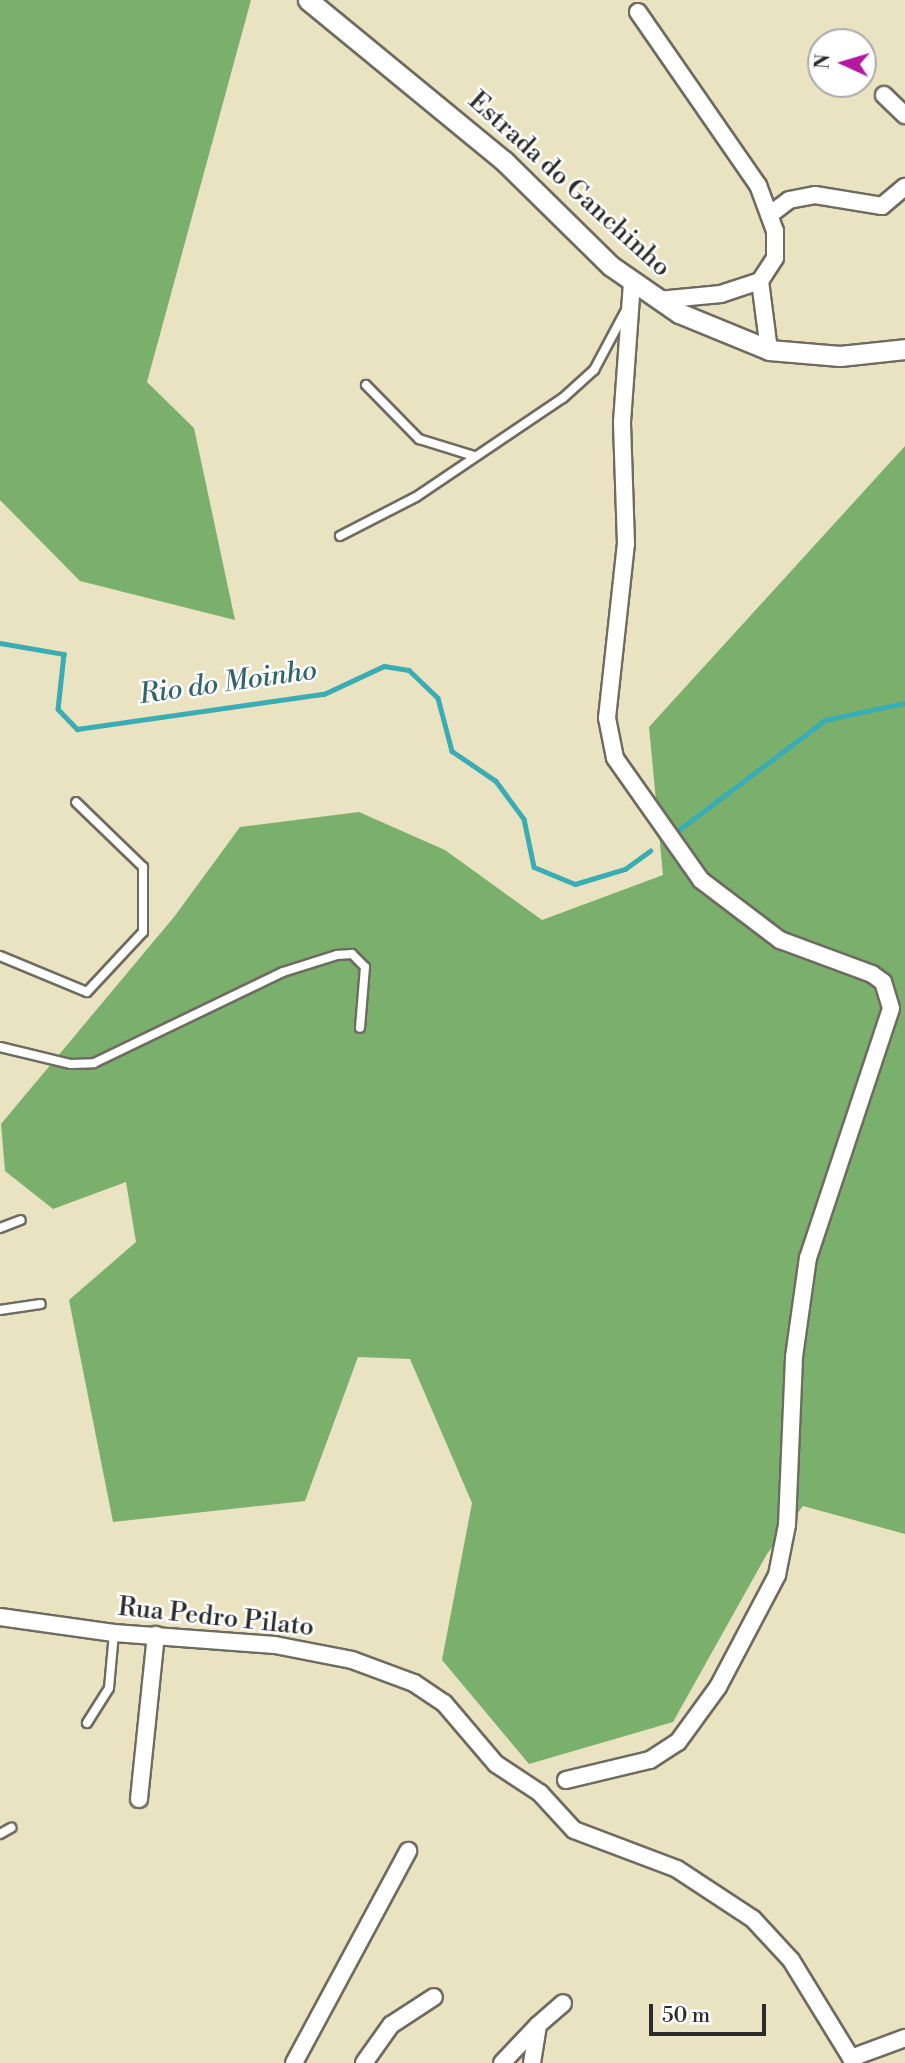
<!DOCTYPE html>
<html>
<head>
<meta charset="utf-8">
<style>
  body { margin:0 }
  #map { position:relative; width:905px; height:2063px; overflow:hidden; background:#eae3c2; font-family:"Libre Bodoni",serif }
  div>[style] { position:absolute }
  .forest>* { inset:0; background:#7ab06c }
  .stream>* { height:4.5px; margin:-2.25px; padding:0 2.25px; transform-origin:2.25px; border-radius:2.25px; background:#3aacb3 }
  .roads { filter:drop-shadow(2px 0 #6e6b60) drop-shadow(-2px 0 #6e6b60) drop-shadow(0 2px #6e6b60) drop-shadow(0 -2px #6e6b60) }
  .service>* { height:8px; margin:-4px; padding:0 4px; transform-origin:4px; border-radius:4px; background:#fff }
  .minor>* { height:16px; margin:-8px; padding:0 8px; transform-origin:8px; border-radius:8px; background:#fff }
  .tertiary>* { height:19px; margin:-9.5px; padding:0 9.5px; transform-origin:9.5px; border-radius:9.5px; background:#fff }
  span { translate:-50% -50%; white-space:nowrap; text-align:center; line-height:1.15; -webkit-text-stroke:5px #fff; paint-order:stroke }
  .street-label { font-size:26px; color:#2b2b2b }
  .water-label { font-size:28px; color:#326568; font-style:italic }
  .north { position:absolute; left:807px; top:28px; width:70px; height:70px; box-sizing:border-box; background:#fff; border:2px solid #aaa; border-radius:50%; rotate:274deg; font-size:19px; font-weight:700; line-height:28px; text-align:center; color:#2b2b2b }
  .north::after { content:''; display:block; margin:auto; width:24px; height:32px; background:#b5179e; clip-path:polygon(50% 0,100% 100%,50% 72%,0 100%) }
  .scale { position:absolute; left:649px; top:2004px; width:117px; height:32px; box-sizing:border-box; border:4px solid #2b2b2b; border-top:0; padding-left:9px; font-size:21px; line-height:24px; white-space:nowrap; color:#2b2b2b; -webkit-text-stroke:5px #fff; paint-order:stroke }
</style>
</head>
<body>
<div id="map">
  <div class="forest">
    <div style="clip-path:polygon(0 0,251px 0,147px 382px,194px 428px,235px 620px,80px 581px,0 500px)"></div>
    <div style="clip-path:polygon(905px 446px,905px 1534px,803px 1506px,767px 1554px,673px 1722px,529px 1764px,442px 1660px,472px 1503px,410px 1359px,358px 1357px,305px 1501px,113px 1522px,69px 1300px,136px 1242px,126px 1182px,53px 1209px,5px 1171px,1px 1124px,174px 917px,240px 827px,359px 812px,445px 850px,542px 920px,663px 875px,649px 727px)"></div>
  </div>
  <div class="stream">
    <div style="left:0;top:643px;width:65px;rotate:9.8deg"></div>
    <div style="left:64px;top:654px;width:55px;rotate:96.2deg"></div>
    <div style="left:58px;top:709px;width:28px;rotate:46deg"></div>
    <div style="left:77px;top:729px;width:249px;rotate:-8.1deg"></div>
    <div style="left:324px;top:694px;width:66px;rotate:-25deg"></div>
    <div style="left:384px;top:666px;width:25px;rotate:9deg"></div>
    <div style="left:409px;top:670px;width:40px;rotate:44deg"></div>
    <div style="left:438px;top:698px;width:55px;rotate:75.2deg"></div>
    <div style="left:452px;top:751px;width:53px;rotate:34.3deg"></div>
    <div style="left:496px;top:781px;width:47px;rotate:53.6deg"></div>
    <div style="left:524px;top:819px;width:49px;rotate:78.2deg"></div>
    <div style="left:534px;top:867px;width:44px;rotate:22.5deg"></div>
    <div style="left:575px;top:884px;width:52px;rotate:-16.7deg"></div>
    <div style="left:625px;top:869px;width:31px;rotate:-36deg"></div>
    <div style="left:680px;top:829px;width:181px;rotate:-36.9deg"></div>
    <div style="left:825px;top:720px;width:82px;rotate:-12deg"></div>
  </div>
  <div class="roads">
    <div class="service">
      <div style="left:366px;top:385px;width:76px;rotate:45.5deg"></div>
      <div style="left:419px;top:439px;width:58px;rotate:17.2deg"></div>
      <div style="left:340px;top:536px;width:85px;rotate:-27.2deg"></div>
      <div style="left:416px;top:497px;width:177px;rotate:-34deg"></div>
      <div style="left:563px;top:398px;width:42px;rotate:-42.1deg"></div>
      <div style="left:594px;top:370px;width:66px;rotate:-61.9deg"></div>
      <div style="left:0;top:956px;width:94px;rotate:22.5deg"></div>
      <div style="left:87px;top:992px;width:82px;rotate:-47deg"></div>
      <div style="left:143px;top:932px;width:65px;rotate:-90deg"></div>
      <div style="left:143px;top:867px;width:93px;rotate:-135.9deg"></div>
      <div style="left:0;top:1047px;width:73px;rotate:13.5deg"></div>
      <div style="left:71px;top:1064px;width:23px;rotate:-2deg"></div>
      <div style="left:94px;top:1063px;width:210px;rotate:-25.7deg"></div>
      <div style="left:283px;top:972px;width:57px;rotate:-17.5deg"></div>
      <div style="left:337px;top:955px;width:15px;rotate:-4deg"></div>
      <div style="left:352px;top:954px;width:18px;rotate:45deg"></div>
      <div style="left:365px;top:967px;width:61px;rotate:94.7deg"></div>
      <div style="left:0;top:1228px;width:22px;rotate:-21deg"></div>
      <div style="left:0;top:1310px;width:41px;rotate:-8.3deg"></div>
      <div style="left:87px;top:1723px;width:41px;rotate:-57.8deg"></div>
      <div style="left:109px;top:1688px;width:55px;rotate:-84.8deg"></div>
      <div style="left:0;top:1834px;width:13px;rotate:-29deg"></div>
    </div>
    <div class="minor">
      <div style="left:638px;top:12px;width:211px;rotate:55.3deg"></div>
      <div style="left:758px;top:185px;width:49px;rotate:69.7deg"></div>
      <div style="left:775px;top:231px;width:27px;rotate:90deg"></div>
      <div style="left:775px;top:258px;width:27px;rotate:123deg"></div>
      <div style="left:760px;top:281px;width:41px;rotate:161.6deg"></div>
      <div style="left:721px;top:294px;width:63px;rotate:174.6deg"></div>
      <div style="left:884px;top:95px;width:29px;rotate:44deg"></div>
      <div style="left:772px;top:213px;width:21px;rotate:-37deg"></div>
      <div style="left:789px;top:200px;width:26px;rotate:-11deg"></div>
      <div style="left:815px;top:195px;width:68px;rotate:9.3deg"></div>
      <div style="left:882px;top:206px;width:30px;rotate:-40deg"></div>
      <div style="left:760px;top:281px;width:70px;rotate:82.6deg"></div>
      <div style="left:0;top:1617px;width:115px;rotate:8deg"></div>
      <div style="left:114px;top:1633px;width:161px;rotate:4.3deg"></div>
      <div style="left:275px;top:1645px;width:78px;rotate:11deg"></div>
      <div style="left:352px;top:1660px;width:66px;rotate:20.4deg"></div>
      <div style="left:414px;top:1683px;width:36px;rotate:34deg"></div>
      <div style="left:444px;top:1703px;width:80px;rotate:49.6deg"></div>
      <div style="left:496px;top:1764px;width:53px;rotate:33.4deg"></div>
      <div style="left:540px;top:1793px;width:50px;rotate:47.4deg"></div>
      <div style="left:574px;top:1830px;width:110px;rotate:20.7deg"></div>
      <div style="left:677px;top:1869px;width:91px;rotate:33.3deg"></div>
      <div style="left:753px;top:1919px;width:56px;rotate:47.2deg"></div>
      <div style="left:791px;top:1960px;width:121px;rotate:58.5deg"></div>
      <div style="left:566px;top:1780px;width:86px;rotate:-13.4deg"></div>
      <div style="left:650px;top:1760px;width:33px;rotate:-33deg"></div>
      <div style="left:678px;top:1742px;width:68px;rotate:-54deg"></div>
      <div style="left:718px;top:1687px;width:127px;rotate:-62.2deg"></div>
      <div style="left:777px;top:1575px;width:51px;rotate:-78.7deg"></div>
      <div style="left:787px;top:1525px;width:168px;rotate:-87.6deg"></div>
      <div style="left:794px;top:1357px;width:100px;rotate:-82deg"></div>
      <div style="left:808px;top:1258px;width:263px;rotate:-71.6deg"></div>
      <div style="left:891px;top:1008px;width:27px;rotate:-107deg"></div>
      <div style="left:883px;top:982px;width:14px;rotate:-144deg"></div>
      <div style="left:872px;top:974px;width:98px;rotate:-159.7deg"></div>
      <div style="left:780px;top:940px;width:99px;rotate:-142.8deg"></div>
      <div style="left:701px;top:880px;width:149px;rotate:-125.2deg"></div>
      <div style="left:615px;top:758px;width:41px;rotate:-101.3deg"></div>
      <div style="left:607px;top:718px;width:175px;rotate:-83.8deg"></div>
      <div style="left:626px;top:544px;width:122px;rotate:-91.9deg"></div>
      <div style="left:622px;top:422px;width:139px;rotate:-85.9deg"></div>
      <div style="left:139px;top:1799px;width:165px;rotate:-84.1deg"></div>
      <div style="left:851px;top:2058px;width:58px;rotate:-20.3deg"></div>
      <div style="left:294px;top:2063px;width:241px;rotate:-61.7deg"></div>
      <div style="left:364px;top:2063px;width:47px;rotate:-54.6deg"></div>
      <div style="left:391px;top:2025px;width:51px;rotate:-33.1deg"></div>
      <div style="left:502px;top:2063px;width:52px;rotate:-46.5deg"></div>
      <div style="left:532px;top:2063px;width:38px;rotate:-81deg"></div>
      <div style="left:538px;top:2025px;width:33px;rotate:-41deg"></div>
    </div>
    <div class="tertiary">
      <div style="left:308px;top:0;width:254px;rotate:39.4deg"></div>
      <div style="left:504px;top:161px;width:150px;rotate:44.5deg"></div>
      <div style="left:611px;top:266px;width:83px;rotate:34.7deg"></div>
      <div style="left:679px;top:313px;width:97px;rotate:22.3deg"></div>
      <div style="left:769px;top:350px;width:71px;rotate:4.8deg"></div>
      <div style="left:840px;top:356px;width:65px;rotate:-6.1deg"></div>
    </div>
  </div>
  <div class="street-label">
    <span style="left:569px;top:185px;rotate:42deg">Estrada do Ganchinho</span>
    <span style="left:216px;top:1618px;rotate:6deg">Rua Pedro Pilato</span>
  </div>
  <div class="water-label">
    <span style="left:228px;top:683px;rotate:-8deg">Rio do Moinho</span>
  </div>
  <div class="north">N</div>
  <div class="scale">50 m</div>
</div>
</body>
</html>
